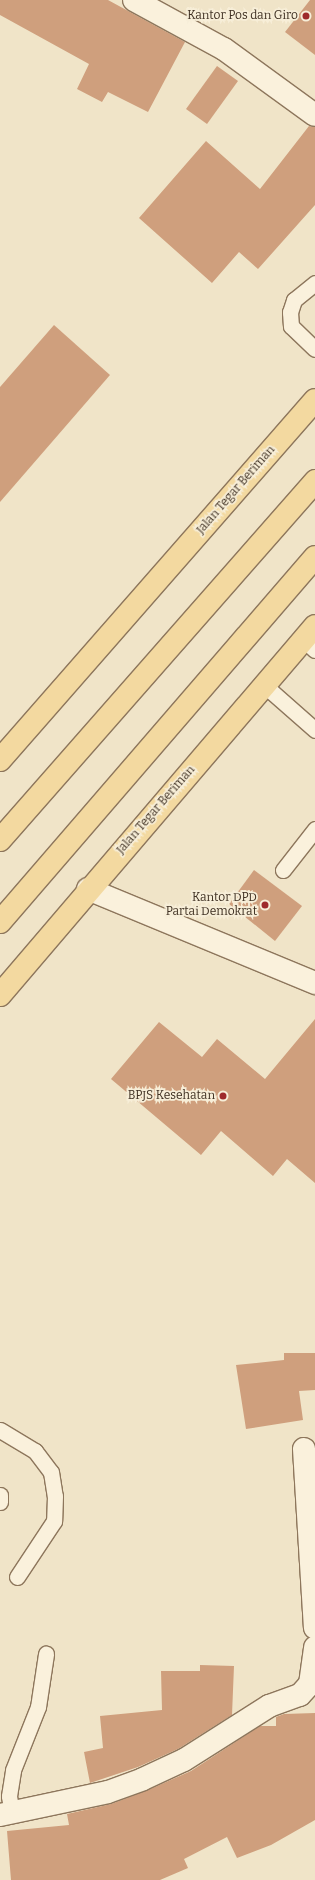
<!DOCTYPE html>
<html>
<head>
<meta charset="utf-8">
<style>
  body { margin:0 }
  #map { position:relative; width:315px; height:1880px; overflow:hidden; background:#f0e4c8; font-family:Bitter,serif }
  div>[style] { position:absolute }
  .building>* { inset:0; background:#cf9f7d }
  .roads { filter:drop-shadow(1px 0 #8d765c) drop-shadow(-1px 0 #8d765c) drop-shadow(0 1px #8d765c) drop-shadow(0 -1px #8d765c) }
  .lane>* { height:15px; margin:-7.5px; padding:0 7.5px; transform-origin:7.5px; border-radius:7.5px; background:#faf1dc }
  .street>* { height:22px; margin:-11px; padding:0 11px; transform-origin:11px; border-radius:11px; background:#faf1dc }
  .primary>* { height:22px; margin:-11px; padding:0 11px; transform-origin:11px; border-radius:11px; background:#f3d9a0 }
  .dots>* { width:11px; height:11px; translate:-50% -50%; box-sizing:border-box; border:2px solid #f7eed8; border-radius:50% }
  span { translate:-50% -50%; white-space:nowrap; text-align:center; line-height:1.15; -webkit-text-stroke:3.5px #f7eed8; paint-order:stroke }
  .poi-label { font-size:12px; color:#3d2e20 }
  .right { translate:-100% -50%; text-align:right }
  .street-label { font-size:12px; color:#3d2e20 }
</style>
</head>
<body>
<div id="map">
  <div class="building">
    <div style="clip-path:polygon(0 0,108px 0,185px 42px,148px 112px,108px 92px,102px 102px,77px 89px,89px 64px,0 15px)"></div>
    <div style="clip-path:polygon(310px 0,315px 0,315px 55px,285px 32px)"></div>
    <div style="clip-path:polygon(217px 66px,238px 81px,207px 124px,186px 109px)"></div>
    <div style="clip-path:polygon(309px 126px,315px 127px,315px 205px,258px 269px,239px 252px,212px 283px,139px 218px,206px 141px,260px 189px)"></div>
    <div style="clip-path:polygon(54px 325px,110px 375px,0 502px,0 387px)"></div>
    <div style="clip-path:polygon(254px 870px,302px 906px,275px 941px,229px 904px)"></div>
    <div style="clip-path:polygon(315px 1019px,315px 1183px,287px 1159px,273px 1176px,221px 1131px,201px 1155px,111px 1079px,159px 1022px,202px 1057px,217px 1039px,265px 1079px)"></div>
    <div style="clip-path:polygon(284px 1353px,315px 1353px,315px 1390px,299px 1391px,303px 1420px,246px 1429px,236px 1365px,284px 1360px)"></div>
    <div style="clip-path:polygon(200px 1665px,234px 1666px,232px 1715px,178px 1749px,138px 1767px,90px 1783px,84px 1752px,103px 1748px,100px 1716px,162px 1710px,161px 1671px,200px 1671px)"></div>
    <div style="clip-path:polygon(315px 1713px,315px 1820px,271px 1845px,237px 1858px,227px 1837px,184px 1859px,188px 1868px,160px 1880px,11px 1880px,7px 1831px,69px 1825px,67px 1814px,111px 1804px,148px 1790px,191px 1771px,260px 1726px,276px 1726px,276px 1717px,284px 1714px)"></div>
  </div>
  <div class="roads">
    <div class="lane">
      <div style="left:315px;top:283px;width:27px;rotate:141deg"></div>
      <div style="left:294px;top:300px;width:13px;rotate:108deg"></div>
      <div style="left:290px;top:312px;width:14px;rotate:86deg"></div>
      <div style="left:291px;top:326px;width:33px;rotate:44deg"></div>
      <div style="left:303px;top:639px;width:16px;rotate:43deg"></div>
      <div style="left:264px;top:685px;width:68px;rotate:41.4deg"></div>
      <div style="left:283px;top:870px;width:52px;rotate:-52deg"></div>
      <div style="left:0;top:1430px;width:41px;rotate:31deg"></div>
      <div style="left:35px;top:1451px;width:26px;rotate:53deg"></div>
      <div style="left:51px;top:1472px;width:24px;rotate:81deg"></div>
      <div style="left:55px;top:1496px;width:25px;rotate:92deg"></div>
      <div style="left:54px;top:1521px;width:67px;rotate:123.5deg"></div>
      <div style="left:0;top:1495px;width:7px;rotate:90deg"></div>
      <div style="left:12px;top:1812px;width:16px;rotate:-101deg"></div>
      <div style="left:9px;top:1796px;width:26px;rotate:-81deg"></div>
      <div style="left:13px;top:1770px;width:68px;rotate:-68.4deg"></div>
      <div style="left:38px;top:1707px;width:54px;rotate:-81.4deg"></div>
    </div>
    <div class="street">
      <div style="left:134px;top:0;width:102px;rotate:28.6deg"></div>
      <div style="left:224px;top:49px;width:112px;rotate:36deg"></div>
      <div style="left:88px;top:889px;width:246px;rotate:22.5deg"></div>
      <div style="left:304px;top:1449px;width:179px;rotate:86.5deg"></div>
      <div style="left:310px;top:1684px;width:37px;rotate:-82deg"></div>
      <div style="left:0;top:1815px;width:110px;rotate:-12deg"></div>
      <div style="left:108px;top:1792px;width:37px;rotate:-20deg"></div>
      <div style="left:143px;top:1779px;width:45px;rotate:-24.9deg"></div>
      <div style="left:184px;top:1760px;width:101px;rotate:-32.4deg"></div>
      <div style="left:269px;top:1706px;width:33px;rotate:-20deg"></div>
      <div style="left:300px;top:1695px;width:15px;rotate:-48deg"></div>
      <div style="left:310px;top:1684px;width:5px"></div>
    </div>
    <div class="primary">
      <div style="left:0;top:760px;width:478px;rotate:-48.8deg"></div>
      <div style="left:0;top:840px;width:478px;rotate:-48.7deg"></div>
      <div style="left:0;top:922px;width:482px;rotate:-49.2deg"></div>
      <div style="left:0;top:995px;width:485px;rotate:-49.5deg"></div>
    </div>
  </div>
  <div class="dots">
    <div style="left:306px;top:16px;background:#9e2a2b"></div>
    <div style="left:265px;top:905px;background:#9e2a2b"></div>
    <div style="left:223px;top:1096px;background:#9e2a2b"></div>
  </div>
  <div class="poi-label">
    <span class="right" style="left:298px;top:16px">Kantor Pos dan Giro</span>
    <span class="right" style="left:257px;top:905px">Kantor DPD<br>Partai Demokrat</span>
    <span class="right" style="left:215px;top:1096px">BPJS Kesehatan</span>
  </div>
  <div class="street-label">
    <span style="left:236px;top:490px;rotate:-49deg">Jalan Tegar Beriman</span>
    <span style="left:156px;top:810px;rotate:-49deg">Jalan Tegar Beriman</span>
  </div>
</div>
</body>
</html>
